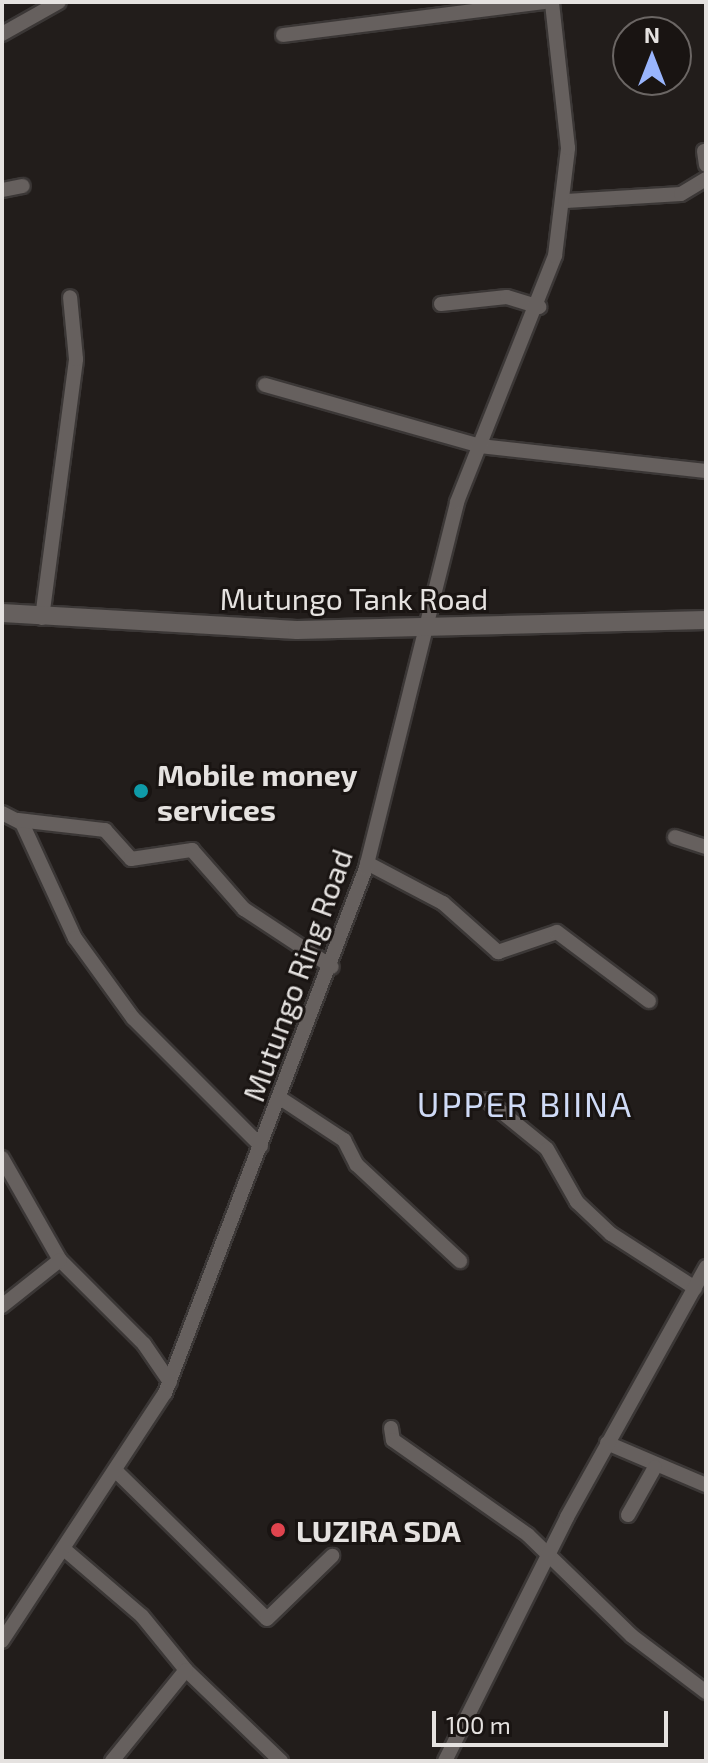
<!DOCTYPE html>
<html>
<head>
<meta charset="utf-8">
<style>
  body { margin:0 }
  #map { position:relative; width:708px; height:1763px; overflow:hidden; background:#221d1b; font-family:"Exo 2",sans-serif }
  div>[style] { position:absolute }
  .roads { filter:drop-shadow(2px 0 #3b3736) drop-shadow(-2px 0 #3b3736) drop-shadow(0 2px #3b3736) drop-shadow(0 -2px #3b3736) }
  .street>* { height:14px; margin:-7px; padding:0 7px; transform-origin:7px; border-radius:7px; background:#66605e }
  .secondary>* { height:18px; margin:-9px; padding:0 9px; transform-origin:9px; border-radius:9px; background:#66605e }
  .dots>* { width:22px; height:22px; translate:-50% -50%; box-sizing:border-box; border:4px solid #191412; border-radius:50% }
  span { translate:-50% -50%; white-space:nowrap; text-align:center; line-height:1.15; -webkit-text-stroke:6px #191412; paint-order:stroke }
  .street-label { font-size:30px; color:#e5e2e0 }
  .poi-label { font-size:30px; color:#e5e2e0; font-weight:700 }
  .left { translate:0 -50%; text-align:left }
  .quarter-label { font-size:34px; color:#cfdaf6; letter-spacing:2px }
  .frame { position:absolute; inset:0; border:4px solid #e5e2e0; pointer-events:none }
  .north { position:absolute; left:612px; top:16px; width:80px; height:80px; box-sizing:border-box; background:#191412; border:2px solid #6b6664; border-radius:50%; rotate:0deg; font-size:22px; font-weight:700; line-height:32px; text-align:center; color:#e5e2e0 }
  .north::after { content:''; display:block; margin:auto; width:28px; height:36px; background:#99b5fd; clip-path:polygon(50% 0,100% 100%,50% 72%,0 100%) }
  .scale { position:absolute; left:432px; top:1711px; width:236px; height:36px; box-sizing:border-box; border:4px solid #e5e2e0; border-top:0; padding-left:10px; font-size:24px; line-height:28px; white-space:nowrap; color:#e5e2e0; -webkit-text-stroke:6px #191412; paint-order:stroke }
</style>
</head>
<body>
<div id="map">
  <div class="roads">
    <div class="street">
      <div style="left:2px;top:34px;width:65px;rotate:-29.3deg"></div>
      <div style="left:283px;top:35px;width:264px;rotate:-7.2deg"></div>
      <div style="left:704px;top:151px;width:14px;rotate:82deg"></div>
      <div style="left:2px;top:190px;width:21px;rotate:-11deg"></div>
      <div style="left:566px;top:201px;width:115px;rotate:-3.5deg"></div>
      <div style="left:681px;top:194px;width:29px;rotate:-31deg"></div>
      <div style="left:441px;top:304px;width:66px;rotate:-6.1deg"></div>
      <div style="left:507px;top:297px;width:34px;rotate:17deg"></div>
      <div style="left:265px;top:385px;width:223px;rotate:15.8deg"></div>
      <div style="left:480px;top:446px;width:227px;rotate:6.3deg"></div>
      <div style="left:42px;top:618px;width:261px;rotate:-82.5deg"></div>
      <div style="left:76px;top:359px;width:62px;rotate:-95.5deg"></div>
      <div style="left:2px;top:813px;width:22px;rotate:27deg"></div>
      <div style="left:22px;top:823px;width:127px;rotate:65.3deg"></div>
      <div style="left:75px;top:938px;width:99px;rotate:54.1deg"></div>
      <div style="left:133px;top:1018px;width:181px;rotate:45deg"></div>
      <div style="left:18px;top:820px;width:88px;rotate:6.6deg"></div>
      <div style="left:105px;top:830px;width:39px;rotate:48deg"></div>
      <div style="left:131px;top:859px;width:62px;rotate:-8.4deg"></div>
      <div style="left:192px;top:850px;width:79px;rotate:48.6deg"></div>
      <div style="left:244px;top:909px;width:105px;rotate:33.4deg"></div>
      <div style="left:675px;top:837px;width:33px;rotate:18deg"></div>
      <div style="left:367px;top:863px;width:86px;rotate:27.8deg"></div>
      <div style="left:443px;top:903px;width:74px;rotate:41.7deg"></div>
      <div style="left:498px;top:952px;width:62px;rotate:-18.7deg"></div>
      <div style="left:557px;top:932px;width:115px;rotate:36.9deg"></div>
      <div style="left:280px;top:1098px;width:77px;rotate:33.3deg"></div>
      <div style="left:344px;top:1140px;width:28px;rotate:63deg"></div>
      <div style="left:357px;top:1165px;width:141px;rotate:43deg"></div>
      <div style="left:487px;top:1100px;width:77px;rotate:39.2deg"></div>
      <div style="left:547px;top:1149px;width:61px;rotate:60.5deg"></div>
      <div style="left:577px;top:1202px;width:47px;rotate:43.3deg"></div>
      <div style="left:611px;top:1234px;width:100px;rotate:32.7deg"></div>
      <div style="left:2px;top:1158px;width:117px;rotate:60.4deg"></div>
      <div style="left:60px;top:1260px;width:119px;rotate:45deg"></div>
      <div style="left:144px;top:1344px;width:46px;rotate:55.6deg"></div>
      <div style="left:2px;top:1306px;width:74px;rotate:-38.4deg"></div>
      <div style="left:391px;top:1428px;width:12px;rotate:81deg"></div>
      <div style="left:393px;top:1440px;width:165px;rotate:35.1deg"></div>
      <div style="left:528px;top:1535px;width:145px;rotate:44.2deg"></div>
      <div style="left:632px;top:1636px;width:93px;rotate:37.1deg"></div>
      <div style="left:607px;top:1443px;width:108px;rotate:23deg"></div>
      <div style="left:116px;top:1471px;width:211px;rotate:44.4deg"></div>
      <div style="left:267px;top:1619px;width:91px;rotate:-44.1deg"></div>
      <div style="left:628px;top:1515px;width:55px;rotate:-60.6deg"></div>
      <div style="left:65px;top:1550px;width:101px;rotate:40.6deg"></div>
      <div style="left:142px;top:1616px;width:70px;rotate:50.8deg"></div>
      <div style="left:186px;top:1670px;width:132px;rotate:43.8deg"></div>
      <div style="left:2px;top:1641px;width:297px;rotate:-56.7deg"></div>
      <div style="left:165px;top:1393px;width:562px;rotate:-69.05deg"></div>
      <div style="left:366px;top:868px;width:377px;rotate:-76deg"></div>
      <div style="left:457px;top:502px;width:265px;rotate:-68.3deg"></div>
      <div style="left:555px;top:256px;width:109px;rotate:-83.1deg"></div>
      <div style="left:568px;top:148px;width:147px;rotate:-96.3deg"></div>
      <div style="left:112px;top:1761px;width:117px;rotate:-50.9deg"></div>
      <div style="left:445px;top:1761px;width:273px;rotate:-63.4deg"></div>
      <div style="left:567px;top:1517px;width:286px;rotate:-60.9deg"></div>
    </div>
    <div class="secondary">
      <div style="left:2px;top:613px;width:295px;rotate:3.3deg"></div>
      <div style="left:297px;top:630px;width:409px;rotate:-1.4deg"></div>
    </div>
  </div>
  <div class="dots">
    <div style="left:141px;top:791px;background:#0f9aa8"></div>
    <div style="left:278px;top:1530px;background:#e0444e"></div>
  </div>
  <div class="street-label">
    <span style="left:354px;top:598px">Mutungo Tank Road</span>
    <span style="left:297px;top:975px;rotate:-70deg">Mutungo Ring Road</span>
  </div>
  <div class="poi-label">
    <span class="left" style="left:157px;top:791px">Mobile money<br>services</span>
    <span class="left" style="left:296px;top:1530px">LUZIRA SDA</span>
  </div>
  <div class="quarter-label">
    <span style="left:525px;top:1104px">UPPER BIINA</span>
  </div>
  <div class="frame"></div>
  <div class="north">N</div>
  <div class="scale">100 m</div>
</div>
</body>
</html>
